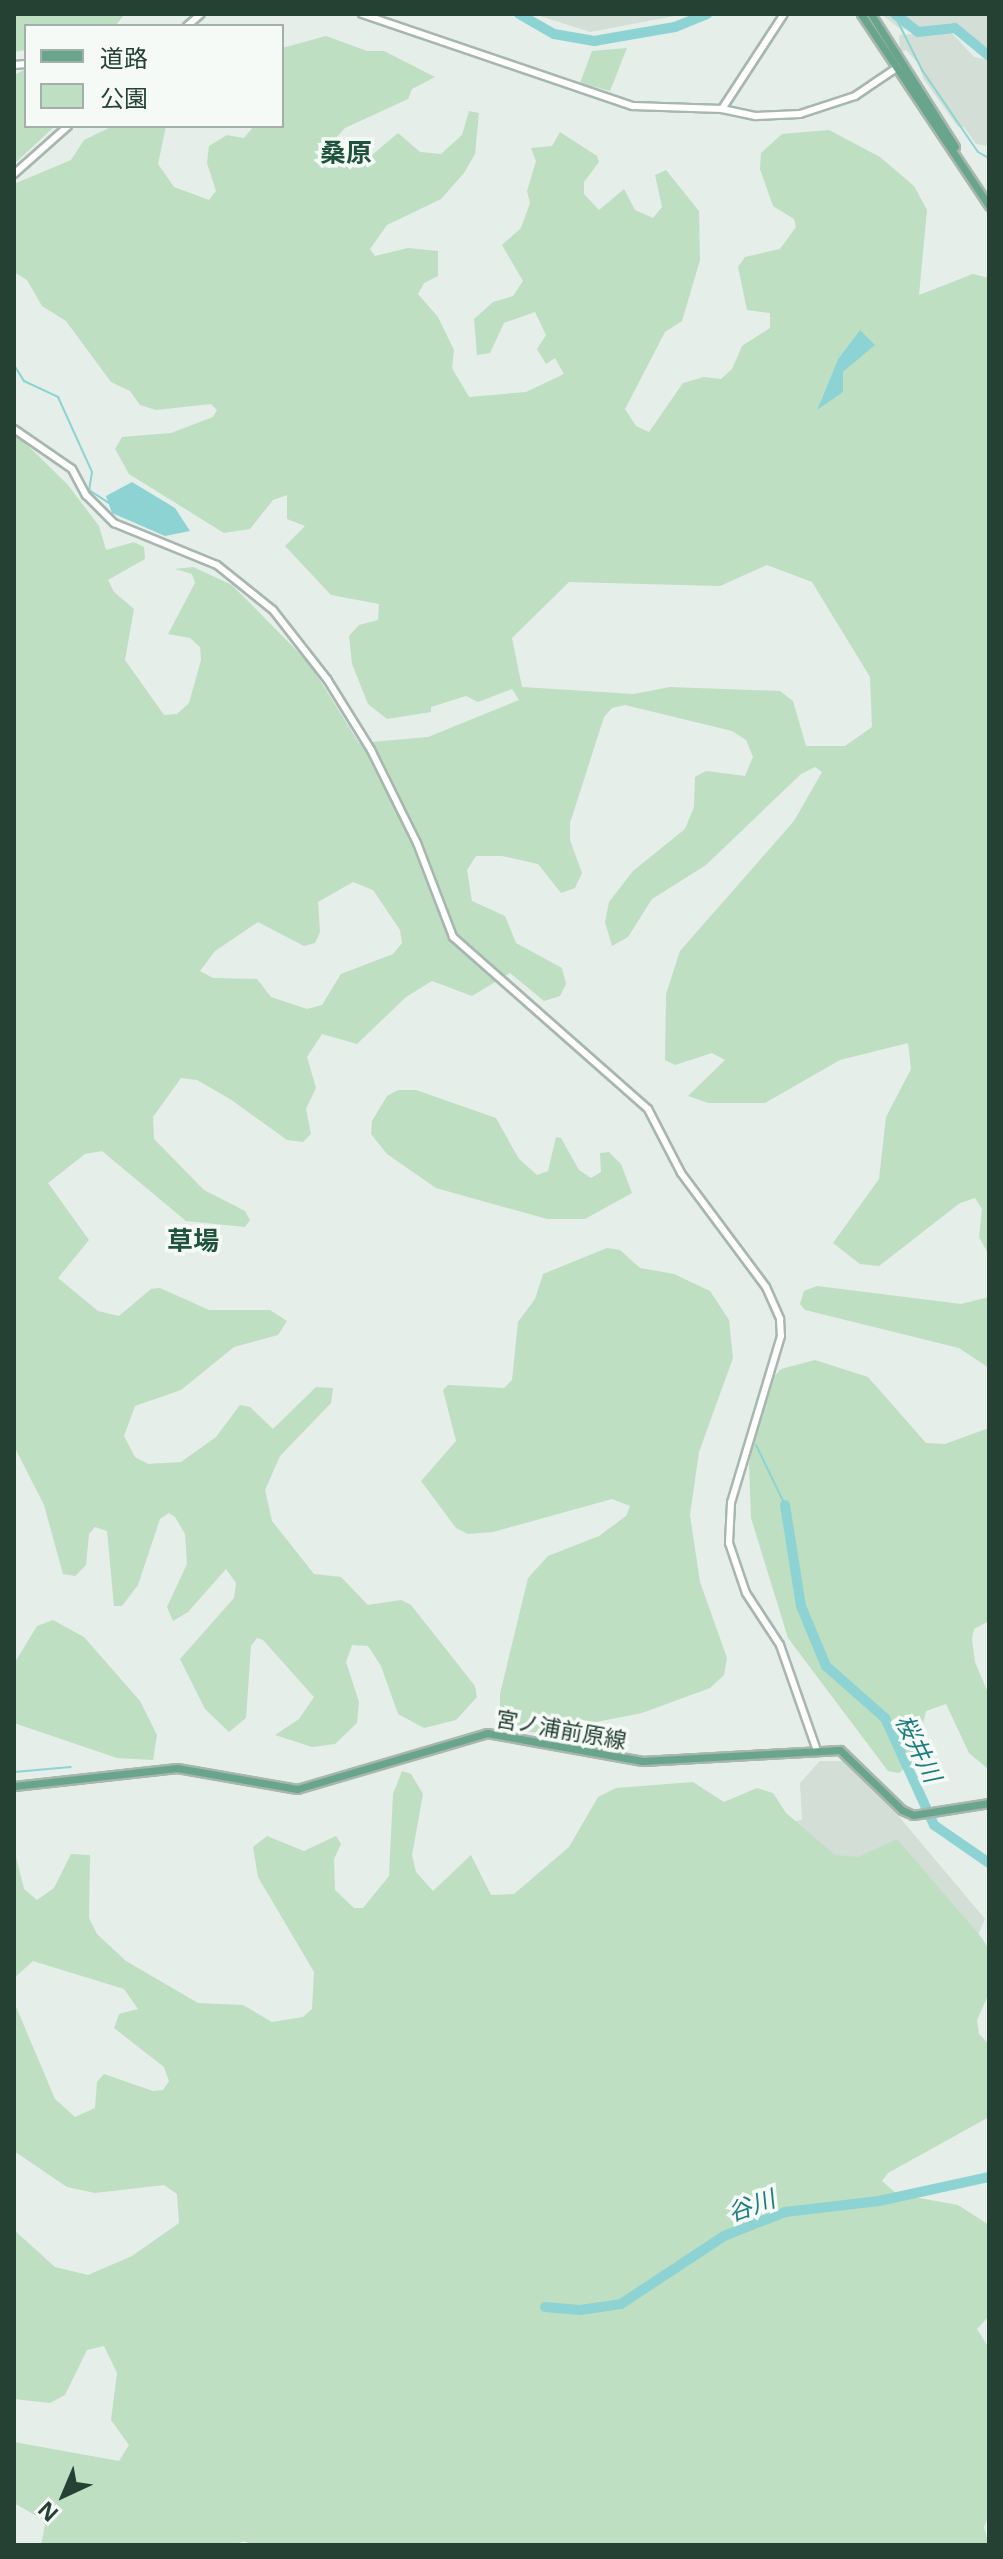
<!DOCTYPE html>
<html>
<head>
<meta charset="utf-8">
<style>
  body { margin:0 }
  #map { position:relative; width:1003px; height:2559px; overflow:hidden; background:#e5eee9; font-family:"Noto Sans","Noto Sans JP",sans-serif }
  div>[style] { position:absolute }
  .built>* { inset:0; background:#d3ded7 }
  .green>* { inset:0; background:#bedfc2 }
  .water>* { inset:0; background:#8dd3d3 }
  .stream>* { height:2px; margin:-1px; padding:0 1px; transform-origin:1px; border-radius:1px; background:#8dd3d3 }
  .river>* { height:10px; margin:-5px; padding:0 5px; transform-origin:5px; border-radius:5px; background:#8dd3d3 }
  .roads { filter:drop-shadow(2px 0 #a7b7af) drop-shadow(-2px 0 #a7b7af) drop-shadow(0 2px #a7b7af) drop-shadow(0 -2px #a7b7af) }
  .minor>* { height:6px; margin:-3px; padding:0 3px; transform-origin:3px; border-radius:3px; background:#fff }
  .major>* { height:7px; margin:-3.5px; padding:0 3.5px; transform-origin:3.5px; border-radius:3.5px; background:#69a48c }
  span { translate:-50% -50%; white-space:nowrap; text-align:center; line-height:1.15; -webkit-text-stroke:7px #f6faf7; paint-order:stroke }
  .street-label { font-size:22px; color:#244134 }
  .water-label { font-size:24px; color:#1d7d7e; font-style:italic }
  .quarter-label { font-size:26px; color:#1f533e; font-weight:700 }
  .frame { position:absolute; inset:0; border:16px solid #244134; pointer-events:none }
  .legend { position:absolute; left:24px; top:24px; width:260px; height:104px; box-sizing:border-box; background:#f6faf7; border:2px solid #a2b0a9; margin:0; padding:10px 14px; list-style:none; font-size:24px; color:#244134 }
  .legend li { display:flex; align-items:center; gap:16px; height:40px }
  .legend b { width:40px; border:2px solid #a2b0a9 }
  .north { position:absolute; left:24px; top:2455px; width:80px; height:80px; -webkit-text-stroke:6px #f6faf7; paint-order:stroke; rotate:224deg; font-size:22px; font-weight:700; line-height:32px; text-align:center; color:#244134 }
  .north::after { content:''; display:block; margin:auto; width:28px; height:36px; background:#244134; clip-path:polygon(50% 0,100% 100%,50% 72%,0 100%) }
</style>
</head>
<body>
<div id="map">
  <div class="built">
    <div style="clip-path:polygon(534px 14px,685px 14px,590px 32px)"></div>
    <div style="clip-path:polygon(881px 14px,989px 14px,989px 52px,979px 51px,952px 24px,919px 31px,899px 28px)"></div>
    <div style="clip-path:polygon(950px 31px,974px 57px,989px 60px,989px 146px,976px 144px,964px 127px,958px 127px,923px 78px,919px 64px,906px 50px,900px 52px,899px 35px)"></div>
    <div style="clip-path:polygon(820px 1761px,846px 1761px,869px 1781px,985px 1919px,959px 1979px,777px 1824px,802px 1820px,800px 1783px)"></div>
  </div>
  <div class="green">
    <div style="clip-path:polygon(14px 14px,125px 14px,115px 26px,26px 26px,26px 50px,14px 52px)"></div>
    <div style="clip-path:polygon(evenodd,326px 36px,367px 51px,384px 51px,435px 77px,412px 89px,408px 99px,345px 128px,325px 150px,326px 168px,365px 161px,398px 133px,420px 152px,441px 154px,462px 135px,469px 111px,479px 113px,475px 154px,464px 173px,441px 199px,387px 225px,370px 249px,375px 256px,408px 248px,438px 251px,438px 276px,424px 283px,418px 294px,438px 317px,454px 350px,452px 368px,469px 397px,526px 392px,564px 374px,555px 358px,546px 364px,537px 349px,546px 335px,535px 312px,504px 323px,490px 353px,477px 355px,474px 319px,493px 302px,513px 296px,523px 281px,502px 245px,521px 228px,530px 203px,527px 191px,536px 161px,531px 148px,552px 146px,560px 132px,597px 156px,599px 162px,584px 182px,584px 194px,599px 210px,624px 189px,635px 210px,653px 218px,662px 207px,655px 175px,666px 170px,699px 211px,700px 260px,682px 321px,665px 332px,625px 409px,636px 426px,649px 432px,683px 383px,704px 377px,721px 379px,732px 369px,742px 346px,770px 328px,770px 313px,747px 310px,738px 267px,745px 257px,780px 249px,796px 227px,794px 219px,773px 206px,760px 169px,761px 153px,782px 134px,829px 130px,880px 157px,914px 186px,927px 210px,919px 295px,973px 274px,989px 278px,989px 1255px,979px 1237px,982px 1209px,975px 1198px,960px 1203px,879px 1266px,860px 1264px,833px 1243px,879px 1179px,886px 1117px,911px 1069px,908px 1043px,840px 1060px,765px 1103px,708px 1103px,688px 1096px,725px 1060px,712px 1053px,675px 1065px,665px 1060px,666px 994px,680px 951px,794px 821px,822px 772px,815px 767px,801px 774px,706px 865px,652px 899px,628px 937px,612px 946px,605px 922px,609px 902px,633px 871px,685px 829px,694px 807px,695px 777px,706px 771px,745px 776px,753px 757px,746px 740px,732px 731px,625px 705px,612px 708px,604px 717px,570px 823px,570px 840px,582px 873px,575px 888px,561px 893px,538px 864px,502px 856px,476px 856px,467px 870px,472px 901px,505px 916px,516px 943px,562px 968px,566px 984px,560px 996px,544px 1001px,510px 973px,472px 996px,432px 981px,406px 997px,357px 1044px,322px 1034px,307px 1057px,316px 1088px,306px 1109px,311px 1134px,303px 1142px,287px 1140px,230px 1099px,197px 1080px,181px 1078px,153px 1117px,154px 1139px,204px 1190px,245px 1211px,250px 1220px,245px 1227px,186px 1221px,102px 1151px,85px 1154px,48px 1183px,89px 1240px,58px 1278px,98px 1311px,119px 1316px,151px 1289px,160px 1288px,209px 1310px,270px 1310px,287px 1321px,278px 1335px,234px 1347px,181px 1390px,135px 1406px,124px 1436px,135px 1457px,148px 1464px,181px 1462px,216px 1437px,240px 1405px,250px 1407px,273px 1429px,316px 1387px,333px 1388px,331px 1403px,280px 1456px,265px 1490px,272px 1521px,314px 1574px,341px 1577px,368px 1605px,401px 1600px,411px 1605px,475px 1686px,477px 1697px,456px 1720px,424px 1728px,398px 1714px,381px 1666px,368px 1646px,352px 1645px,346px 1662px,359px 1702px,357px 1723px,335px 1744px,312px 1747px,275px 1735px,299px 1719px,314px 1697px,263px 1640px,257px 1638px,251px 1646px,246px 1718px,229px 1732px,205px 1709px,180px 1659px,234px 1598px,236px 1583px,226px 1569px,188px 1612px,173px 1621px,167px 1607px,187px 1564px,185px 1534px,175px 1517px,169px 1513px,160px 1519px,138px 1585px,122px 1606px,114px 1606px,107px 1531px,95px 1527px,89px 1534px,86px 1565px,75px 1576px,63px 1574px,44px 1505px,14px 1446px,14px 432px,68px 485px,99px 526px,106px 550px,134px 542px,144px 547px,145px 559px,108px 580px,114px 592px,134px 609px,125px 660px,164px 715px,177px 714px,189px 703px,201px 660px,200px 647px,190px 638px,168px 634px,195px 583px,192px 574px,175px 569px,193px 567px,232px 585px,310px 664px,359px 743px,428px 737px,519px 700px,512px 689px,478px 702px,466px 696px,431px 707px,431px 712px,387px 719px,368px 704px,352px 664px,349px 636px,359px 625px,378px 620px,379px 604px,331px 595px,285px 546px,305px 526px,287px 519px,287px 495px,273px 500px,250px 529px,224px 533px,129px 474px,115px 449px,122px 437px,171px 433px,213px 417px,217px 410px,211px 404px,156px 410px,140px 405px,130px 391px,111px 382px,66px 321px,42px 306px,27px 280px,14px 272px,14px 184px,71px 160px,84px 140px,113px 126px,166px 126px,158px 164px,174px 187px,209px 200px,216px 191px,207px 163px,209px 146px,227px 135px,244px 138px,254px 126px,282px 126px,282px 48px,326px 36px,857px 334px,874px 345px,843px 372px,843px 392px,819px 405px,838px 359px,857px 334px,326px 36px,767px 565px,812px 582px,870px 677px,872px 727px,845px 746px,806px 746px,793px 701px,780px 691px,670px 687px,634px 694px,522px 687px,512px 638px,569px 582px,720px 586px,767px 565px,326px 36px,353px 882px,373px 890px,400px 930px,402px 943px,393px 954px,341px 974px,322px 1005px,307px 1009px,271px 997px,257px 979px,213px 978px,200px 971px,215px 951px,258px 922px,304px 946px,315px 943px,320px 932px,318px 902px,353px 882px)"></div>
    <div style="clip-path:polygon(627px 48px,610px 91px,580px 83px,592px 51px)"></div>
    <div style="clip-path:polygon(26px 69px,26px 126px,55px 126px,14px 164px,14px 75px)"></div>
    <div style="clip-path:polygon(398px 1090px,416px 1090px,496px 1118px,519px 1159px,537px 1175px,548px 1171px,556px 1137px,561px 1138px,579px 1170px,591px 1178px,601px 1172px,600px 1153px,609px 1152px,621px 1164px,632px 1193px,585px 1219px,547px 1219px,436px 1188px,387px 1154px,371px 1134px,372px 1121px,387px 1096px)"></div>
    <div style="clip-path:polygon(607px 1248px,620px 1250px,640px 1268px,674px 1274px,710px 1291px,729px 1320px,733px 1358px,699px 1452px,690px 1515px,700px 1582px,727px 1658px,724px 1675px,710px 1688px,642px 1713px,540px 1733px,516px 1730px,500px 1712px,500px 1694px,528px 1578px,548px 1556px,599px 1536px,626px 1516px,630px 1506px,612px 1499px,493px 1532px,468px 1534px,456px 1528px,421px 1481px,456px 1441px,443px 1390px,448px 1385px,504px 1388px,512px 1380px,518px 1322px,535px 1299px,543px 1274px)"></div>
    <div style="clip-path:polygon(817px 1286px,961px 1304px,989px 1297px,989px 1368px,959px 1348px,805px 1310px,800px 1304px,804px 1291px)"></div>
    <div style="clip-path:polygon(815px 1360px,868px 1377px,926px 1443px,945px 1444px,989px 1428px,989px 1621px,974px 1629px,972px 1639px,975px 1662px,989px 1695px,988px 1769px,969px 1753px,946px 1704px,926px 1711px,914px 1761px,899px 1773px,888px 1771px,788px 1638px,751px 1518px,749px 1463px,766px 1385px,781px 1369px)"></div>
    <div style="clip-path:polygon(53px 1620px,84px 1637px,140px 1701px,157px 1735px,153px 1760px,117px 1758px,14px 1723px,14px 1664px,37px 1626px)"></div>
    <div style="clip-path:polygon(402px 1771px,411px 1774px,423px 1794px,412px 1855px,416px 1872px,433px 1891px,471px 1855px,491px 1895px,514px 1894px,569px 1847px,598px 1797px,616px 1788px,693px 1782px,724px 1802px,757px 1788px,773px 1793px,786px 1813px,835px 1855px,858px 1857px,897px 1839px,982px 1938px,989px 1950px,989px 1993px,977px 2020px,979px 2034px,989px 2044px,989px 2117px,888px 2173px,882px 2181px,897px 2194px,958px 2205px,989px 2225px,989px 2316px,977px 2329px,989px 2348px,989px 2514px,984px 2527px,989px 2545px,253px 2545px,244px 2541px,233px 2545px,41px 2545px,45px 2525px,40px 2518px,14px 2503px,14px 2442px,119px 2461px,129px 2445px,111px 2420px,117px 2373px,104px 2346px,87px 2350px,65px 2395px,50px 2403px,14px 2399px,14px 2230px,55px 2267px,88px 2275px,132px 2256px,179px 2223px,177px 2194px,164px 2185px,95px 2193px,67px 2187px,14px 2151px,14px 2002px,55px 2099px,75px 2117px,95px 2108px,97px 2082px,104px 2074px,153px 2091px,163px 2090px,169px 2081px,164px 2067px,114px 2028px,119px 2014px,138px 2009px,124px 1989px,33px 1961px,14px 1978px,14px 1849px,24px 1889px,37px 1900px,54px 1888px,71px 1854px,90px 1855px,89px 1918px,97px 1934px,126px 1961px,198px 2003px,243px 2005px,272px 2022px,303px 2017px,312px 2009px,314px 1972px,258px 1877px,253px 1847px,267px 1836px,304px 1851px,336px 1836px,341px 1844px,334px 1859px,335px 1890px,354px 1908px,363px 1908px,389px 1876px,393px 1794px)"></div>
  </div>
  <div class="water">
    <div style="clip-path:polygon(860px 330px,875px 345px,843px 372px,843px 392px,817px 410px,838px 359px)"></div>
    <div style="clip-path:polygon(132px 482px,175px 508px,190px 531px,165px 536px,112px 513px,106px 496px)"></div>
  </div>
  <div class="stream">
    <div style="left:894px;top:14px;width:63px;rotate:63.4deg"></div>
    <div style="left:922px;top:70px;width:99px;rotate:55.7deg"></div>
    <div style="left:978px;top:152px;width:13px;rotate:29deg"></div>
    <div style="left:14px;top:365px;width:19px;rotate:58deg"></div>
    <div style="left:24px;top:381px;width:38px;rotate:25deg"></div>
    <div style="left:58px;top:397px;width:82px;rotate:65.6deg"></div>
    <div style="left:92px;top:472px;width:18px;rotate:99deg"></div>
    <div style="left:89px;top:490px;width:24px;rotate:33deg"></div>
    <div style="left:756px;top:1445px;width:67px;rotate:64.2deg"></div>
    <div style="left:14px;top:1772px;width:57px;rotate:-5deg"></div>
  </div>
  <div class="river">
    <div style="left:519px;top:14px;width:40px;rotate:29.7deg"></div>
    <div style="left:554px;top:34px;width:41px;rotate:9.9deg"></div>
    <div style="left:594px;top:41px;width:82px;rotate:-9.8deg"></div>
    <div style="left:675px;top:27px;width:35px;rotate:-22deg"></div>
    <div style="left:895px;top:14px;width:29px;rotate:38deg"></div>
    <div style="left:918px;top:32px;width:37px;rotate:-6deg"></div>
    <div style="left:955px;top:28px;width:44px;rotate:39.5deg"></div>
    <div style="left:785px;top:1505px;width:102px;rotate:81deg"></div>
    <div style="left:801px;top:1606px;width:65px;rotate:67.4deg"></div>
    <div style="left:826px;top:1666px;width:79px;rotate:41.4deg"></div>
    <div style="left:885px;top:1718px;width:118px;rotate:65.4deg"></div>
    <div style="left:934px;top:1825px;width:67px;rotate:34.6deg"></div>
    <div style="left:545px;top:2307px;width:35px;rotate:5deg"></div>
    <div style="left:580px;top:2310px;width:41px;rotate:-8.3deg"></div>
    <div style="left:621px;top:2304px;width:123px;rotate:-33.4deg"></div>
    <div style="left:724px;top:2236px;width:66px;rotate:-21.5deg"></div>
    <div style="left:785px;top:2212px;width:95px;rotate:-6.7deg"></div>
    <div style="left:879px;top:2201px;width:113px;rotate:-12.3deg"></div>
  </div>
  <div class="roads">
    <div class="minor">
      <div style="left:362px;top:14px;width:286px;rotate:18.8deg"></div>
      <div style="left:633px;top:106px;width:89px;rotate:1.9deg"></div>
      <div style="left:722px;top:109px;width:35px;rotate:12deg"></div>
      <div style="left:756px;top:116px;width:44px;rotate:-2.6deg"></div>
      <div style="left:800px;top:114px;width:58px;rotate:-18.1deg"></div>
      <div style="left:855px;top:96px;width:55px;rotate:-34deg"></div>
      <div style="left:187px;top:26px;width:18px;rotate:-41deg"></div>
      <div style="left:14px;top:65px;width:12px;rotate:-5deg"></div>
      <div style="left:722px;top:109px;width:113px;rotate:-56.9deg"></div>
      <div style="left:14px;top:174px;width:72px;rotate:-41.6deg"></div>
      <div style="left:14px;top:429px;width:70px;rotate:34.6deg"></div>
      <div style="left:72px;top:469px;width:30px;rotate:62deg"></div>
      <div style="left:86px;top:495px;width:40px;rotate:45deg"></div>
      <div style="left:114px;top:523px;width:111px;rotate:22.2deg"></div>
      <div style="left:217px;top:565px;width:72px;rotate:38.8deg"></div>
      <div style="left:273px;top:610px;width:88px;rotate:52deg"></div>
      <div style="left:327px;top:679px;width:84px;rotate:58.2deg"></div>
      <div style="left:371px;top:750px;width:104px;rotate:63.7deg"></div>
      <div style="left:417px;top:843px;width:101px;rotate:69deg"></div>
      <div style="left:453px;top:937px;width:260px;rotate:41.4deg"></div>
      <div style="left:648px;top:1109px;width:72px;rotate:62.7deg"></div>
      <div style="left:681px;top:1173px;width:142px;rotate:53.3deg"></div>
      <div style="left:766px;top:1287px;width:35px;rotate:66deg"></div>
      <div style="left:780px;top:1319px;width:17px;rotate:87deg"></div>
      <div style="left:781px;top:1336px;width:174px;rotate:106.7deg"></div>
      <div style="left:731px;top:1503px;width:40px;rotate:92.9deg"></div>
      <div style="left:729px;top:1543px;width:53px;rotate:71.2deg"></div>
      <div style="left:746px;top:1593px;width:62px;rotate:56.8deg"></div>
      <div style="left:780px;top:1645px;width:109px;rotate:70.7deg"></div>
    </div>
    <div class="major">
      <div style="left:861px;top:14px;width:231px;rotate:56.3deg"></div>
      <div style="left:871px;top:14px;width:157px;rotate:57.7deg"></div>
      <div style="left:14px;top:1786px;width:164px;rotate:-6.3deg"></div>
      <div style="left:177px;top:1768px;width:122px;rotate:9.9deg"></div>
      <div style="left:297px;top:1789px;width:198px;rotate:-16.4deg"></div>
      <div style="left:487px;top:1733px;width:158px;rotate:10.2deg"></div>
      <div style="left:642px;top:1761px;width:198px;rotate:-3.2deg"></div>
      <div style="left:840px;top:1750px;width:86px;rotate:44.1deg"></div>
      <div style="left:902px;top:1810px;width:12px;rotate:24deg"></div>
      <div style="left:913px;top:1815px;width:77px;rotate:-9deg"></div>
    </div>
  </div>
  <div class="street-label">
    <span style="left:561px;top:1729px;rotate:10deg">宮ノ浦前原線</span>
  </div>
  <div class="water-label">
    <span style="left:919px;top:1748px;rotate:64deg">桜井川</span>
    <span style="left:751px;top:2205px;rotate:-20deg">谷川</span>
  </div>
  <div class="quarter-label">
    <span style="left:346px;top:153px">桑原</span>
    <span style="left:193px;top:1241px">草場</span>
  </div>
  <div class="frame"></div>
  <ul class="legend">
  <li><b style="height:10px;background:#69a48c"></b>道路</li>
  <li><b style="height:22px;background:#bedfc2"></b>公園</li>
  </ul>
  <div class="north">N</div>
</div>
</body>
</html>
